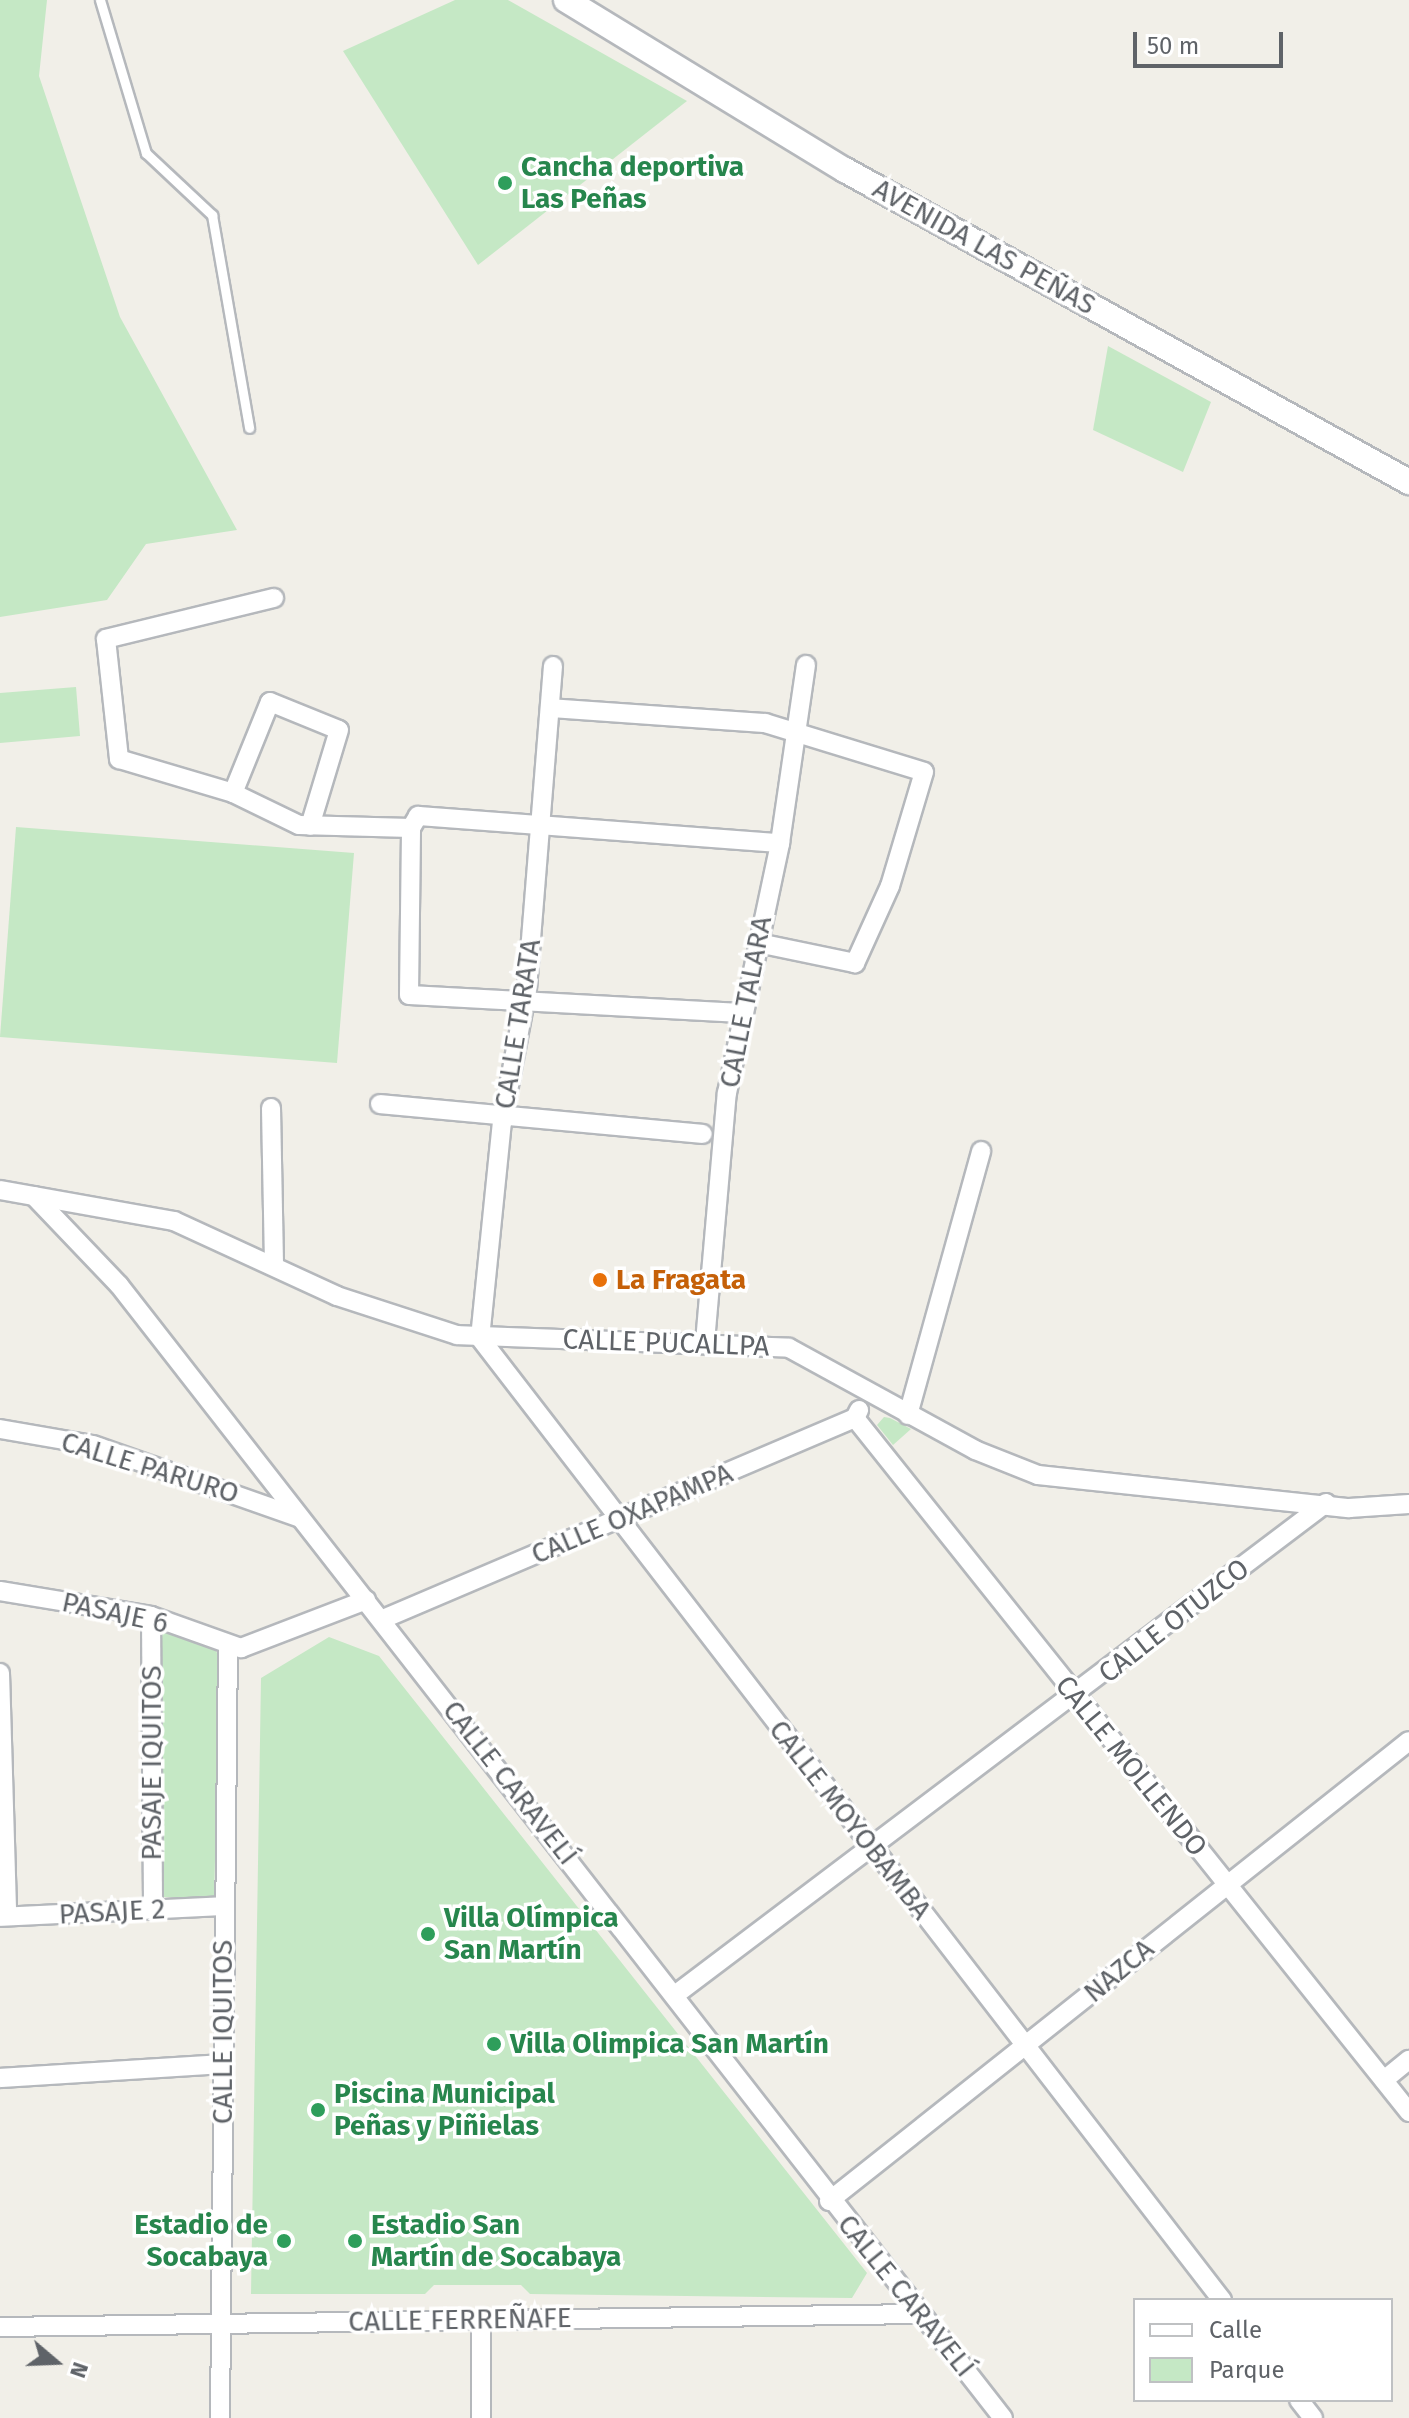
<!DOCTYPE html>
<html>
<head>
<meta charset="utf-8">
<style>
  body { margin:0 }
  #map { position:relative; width:1409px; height:2418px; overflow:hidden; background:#f1efe8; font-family:"Fira Sans",sans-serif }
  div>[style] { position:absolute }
  .green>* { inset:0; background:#c5e8c5 }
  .roads { filter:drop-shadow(2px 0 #b5b8bc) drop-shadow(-2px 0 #b5b8bc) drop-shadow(0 2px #b5b8bc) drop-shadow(0 -2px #b5b8bc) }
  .service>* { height:9px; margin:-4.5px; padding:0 4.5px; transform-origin:4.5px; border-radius:4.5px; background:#fff }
  .minor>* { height:18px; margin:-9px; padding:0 9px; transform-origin:9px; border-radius:9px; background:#fff }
  .tertiary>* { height:24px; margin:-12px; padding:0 12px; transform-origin:12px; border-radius:12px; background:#fff }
  .dots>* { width:22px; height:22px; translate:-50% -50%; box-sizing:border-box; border:4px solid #fff; border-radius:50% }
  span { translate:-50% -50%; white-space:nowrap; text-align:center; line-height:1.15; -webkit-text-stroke:7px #fff; paint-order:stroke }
  .leisure-label { font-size:28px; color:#27864d; font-weight:700 }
  .left { translate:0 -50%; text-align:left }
  .right { translate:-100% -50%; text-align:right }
  .street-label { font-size:28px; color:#5f6368 }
  .food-label { font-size:28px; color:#c56008; font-weight:700 }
  .legend { position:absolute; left:1133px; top:2298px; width:260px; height:104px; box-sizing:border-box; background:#fff; border:2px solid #bfc1c3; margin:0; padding:10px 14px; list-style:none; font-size:24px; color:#5f6368 }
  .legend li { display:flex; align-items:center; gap:16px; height:40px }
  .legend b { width:40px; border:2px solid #bfc1c3 }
  .north { position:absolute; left:16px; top:2322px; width:80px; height:80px; -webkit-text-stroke:6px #fff; paint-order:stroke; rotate:109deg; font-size:22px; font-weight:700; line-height:32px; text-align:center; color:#5f6368 }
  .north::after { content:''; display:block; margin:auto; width:28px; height:36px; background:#5f6368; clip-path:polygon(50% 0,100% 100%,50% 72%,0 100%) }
  .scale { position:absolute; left:1133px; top:32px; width:150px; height:36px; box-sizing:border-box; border:4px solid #5f6368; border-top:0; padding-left:10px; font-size:24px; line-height:28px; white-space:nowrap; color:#5f6368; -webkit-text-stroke:6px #fff; paint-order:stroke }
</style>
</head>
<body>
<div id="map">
  <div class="green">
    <div style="clip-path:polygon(0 0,47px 0,39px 76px,120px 317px,237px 530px,146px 544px,107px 600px,0 617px)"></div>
    <div style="clip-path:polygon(455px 0,508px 0,687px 101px,478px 265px,343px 51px)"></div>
    <div style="clip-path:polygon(1108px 346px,1211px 402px,1183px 472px,1093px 430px)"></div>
    <div style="clip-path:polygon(76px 687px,80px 736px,0 743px,0 693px)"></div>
    <div style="clip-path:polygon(16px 827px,354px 853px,337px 1063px,0 1037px)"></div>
    <div style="clip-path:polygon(884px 1417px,890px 1418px,911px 1429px,893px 1445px,877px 1425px)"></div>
    <div style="clip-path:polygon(157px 1625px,214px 1646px,220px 1660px,214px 1900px,164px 1897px)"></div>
    <div style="clip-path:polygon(329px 1637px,379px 1656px,867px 2273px,852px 2298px,530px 2294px,521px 2285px,434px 2285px,425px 2294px,251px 2294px,261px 1678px)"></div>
  </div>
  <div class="roads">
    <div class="service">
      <div style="left:100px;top:0;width:160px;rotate:73.3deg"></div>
      <div style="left:146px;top:153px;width:91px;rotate:43.2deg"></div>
      <div style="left:212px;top:215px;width:216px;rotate:80.1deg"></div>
    </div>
    <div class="minor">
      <div style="left:274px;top:598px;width:173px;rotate:166.3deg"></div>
      <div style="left:106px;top:639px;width:121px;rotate:83.8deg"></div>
      <div style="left:119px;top:759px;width:119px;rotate:16.6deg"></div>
      <div style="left:233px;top:793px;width:73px;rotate:25.9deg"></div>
      <div style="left:299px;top:825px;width:112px;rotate:1.5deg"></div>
      <div style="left:550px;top:708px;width:216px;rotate:4deg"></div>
      <div style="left:765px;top:723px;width:166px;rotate:17.1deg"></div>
      <div style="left:924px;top:772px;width:119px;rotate:106.6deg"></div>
      <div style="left:890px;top:886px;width:85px;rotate:114.4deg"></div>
      <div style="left:855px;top:963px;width:99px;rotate:-168.3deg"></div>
      <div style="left:233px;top:793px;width:98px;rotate:-67.9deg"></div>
      <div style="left:270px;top:702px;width:74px;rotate:22.1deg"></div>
      <div style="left:339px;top:730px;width:100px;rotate:106.8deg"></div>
      <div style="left:741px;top:1013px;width:332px;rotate:-176.9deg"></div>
      <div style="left:409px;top:995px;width:167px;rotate:-89.3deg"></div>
      <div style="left:411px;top:828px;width:14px;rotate:-60deg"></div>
      <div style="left:418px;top:816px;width:363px;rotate:4.3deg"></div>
      <div style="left:380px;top:1104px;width:324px;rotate:5.3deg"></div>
      <div style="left:271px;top:1108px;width:157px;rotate:88.9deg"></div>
      <div style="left:0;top:1190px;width:177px;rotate:10.1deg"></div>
      <div style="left:174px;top:1221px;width:179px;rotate:24.7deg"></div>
      <div style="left:337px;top:1296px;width:126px;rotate:18deg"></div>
      <div style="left:457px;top:1335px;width:332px;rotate:2.2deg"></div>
      <div style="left:789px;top:1348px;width:212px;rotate:28.7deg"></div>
      <div style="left:975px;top:1450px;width:68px;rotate:21.6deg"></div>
      <div style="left:1038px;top:1475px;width:313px;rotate:6.1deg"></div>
      <div style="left:1349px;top:1508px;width:60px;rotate:-3.8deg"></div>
      <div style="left:34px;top:1196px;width:123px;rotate:46.3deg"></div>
      <div style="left:119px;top:1285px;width:1437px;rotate:52.04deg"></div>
      <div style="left:480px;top:1338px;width:1215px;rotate:52.36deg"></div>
      <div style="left:480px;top:1338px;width:216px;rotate:-84.2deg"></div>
      <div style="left:502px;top:1123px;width:136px;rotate:-79.4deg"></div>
      <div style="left:527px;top:989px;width:324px;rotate:-85.4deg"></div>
      <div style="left:705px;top:1342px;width:250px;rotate:-85deg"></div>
      <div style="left:727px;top:1093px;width:256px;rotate:-78deg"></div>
      <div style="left:780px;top:843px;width:180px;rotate:-81.7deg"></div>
      <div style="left:908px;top:1415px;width:274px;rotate:-74.5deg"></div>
      <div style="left:855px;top:1418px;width:888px;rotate:51.4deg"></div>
      <div style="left:0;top:1429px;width:94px;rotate:9.8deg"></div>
      <div style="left:93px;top:1445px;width:217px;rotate:19.4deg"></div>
      <div style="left:0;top:1591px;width:153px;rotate:9.4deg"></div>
      <div style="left:151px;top:1616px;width:96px;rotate:19.6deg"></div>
      <div style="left:241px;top:1648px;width:134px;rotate:-21deg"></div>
      <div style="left:151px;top:1616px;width:294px;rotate:89.6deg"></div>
      <div style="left:383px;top:1619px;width:513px;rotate:-23.07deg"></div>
      <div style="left:855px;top:1418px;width:9px;rotate:-63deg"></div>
      <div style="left:0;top:1673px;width:243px;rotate:88.3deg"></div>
      <div style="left:0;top:1917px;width:224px;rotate:-2.8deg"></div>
      <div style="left:675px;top:1995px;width:816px;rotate:-37.08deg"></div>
      <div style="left:0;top:2078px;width:223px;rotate:-3.6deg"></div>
      <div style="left:1384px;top:2080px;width:32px;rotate:-39deg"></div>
      <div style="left:829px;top:2201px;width:740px;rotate:-38.42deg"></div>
      <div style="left:0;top:2327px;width:921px;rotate:-0.81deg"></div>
      <div style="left:1299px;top:2400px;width:23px;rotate:52deg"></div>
      <div style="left:220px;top:2418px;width:773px;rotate:-89.41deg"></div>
      <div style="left:481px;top:2418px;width:96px;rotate:-90deg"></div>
    </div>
    <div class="tertiary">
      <div style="left:566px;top:0;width:327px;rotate:31.4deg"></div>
      <div style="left:845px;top:170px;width:645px;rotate:28.95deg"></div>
    </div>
  </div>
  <div class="dots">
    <div style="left:505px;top:183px;background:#2e9e5b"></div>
    <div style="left:600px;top:1280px;background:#e8710a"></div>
    <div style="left:428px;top:1934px;background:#2e9e5b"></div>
    <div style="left:494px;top:2044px;background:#2e9e5b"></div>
    <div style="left:318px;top:2110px;background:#2e9e5b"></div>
    <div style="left:284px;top:2241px;background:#2e9e5b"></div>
    <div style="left:355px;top:2241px;background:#2e9e5b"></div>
  </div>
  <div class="leisure-label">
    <span class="left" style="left:521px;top:183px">Cancha deportiva<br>Las Peñas</span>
    <span class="left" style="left:444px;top:1934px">Villa Olímpica<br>San Martín</span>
    <span class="left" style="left:510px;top:2044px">Villa Olimpica San Martín</span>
    <span class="left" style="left:334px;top:2110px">Piscina Municipal<br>Peñas y Piñielas</span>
    <span class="right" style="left:268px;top:2241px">Estadio de<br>Socabaya</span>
    <span class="left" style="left:371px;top:2241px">Estadio San<br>Martín de Socabaya</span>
  </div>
  <div class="street-label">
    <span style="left:984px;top:247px;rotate:29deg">AVENIDA LAS PEÑAS</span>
    <span style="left:746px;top:1002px;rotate:-79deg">CALLE TALARA</span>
    <span style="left:518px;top:1024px;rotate:-81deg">CALLE TARATA</span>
    <span style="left:666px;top:1343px;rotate:2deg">CALLE PUCALLPA</span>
    <span style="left:150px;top:1468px;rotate:17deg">CALLE PARURO</span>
    <span style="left:632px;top:1514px;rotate:-23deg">CALLE OXAPAMPA</span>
    <span style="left:115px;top:1613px;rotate:12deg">PASAJE 6</span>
    <span style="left:1174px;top:1621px;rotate:-38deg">CALLE OTUZCO</span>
    <span style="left:152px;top:1763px;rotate:-90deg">PASAJE IQUITOS</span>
    <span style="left:1131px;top:1766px;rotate:51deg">CALLE MOLLENDO</span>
    <span style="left:510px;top:1783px;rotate:52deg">CALLE CARAVELÍ</span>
    <span style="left:850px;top:1820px;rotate:52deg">CALLE MOYOBAMBA</span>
    <span style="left:112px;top:1912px;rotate:-3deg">PASAJE 2</span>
    <span style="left:1119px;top:1971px;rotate:-40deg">NAZCA</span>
    <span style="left:223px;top:2032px;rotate:-90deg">CALLE IQUITOS</span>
    <span style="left:906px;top:2296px;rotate:51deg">CALLE CARAVELÍ</span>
    <span style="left:460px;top:2320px;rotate:-1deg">CALLE FERREÑAFE</span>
  </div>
  <div class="food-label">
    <span class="left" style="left:616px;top:1280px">La Fragata</span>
  </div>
  <ul class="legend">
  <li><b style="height:10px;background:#fff"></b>Calle</li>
  <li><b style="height:22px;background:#c5e8c5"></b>Parque</li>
  </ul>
  <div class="north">N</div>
  <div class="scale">50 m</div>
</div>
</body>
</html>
